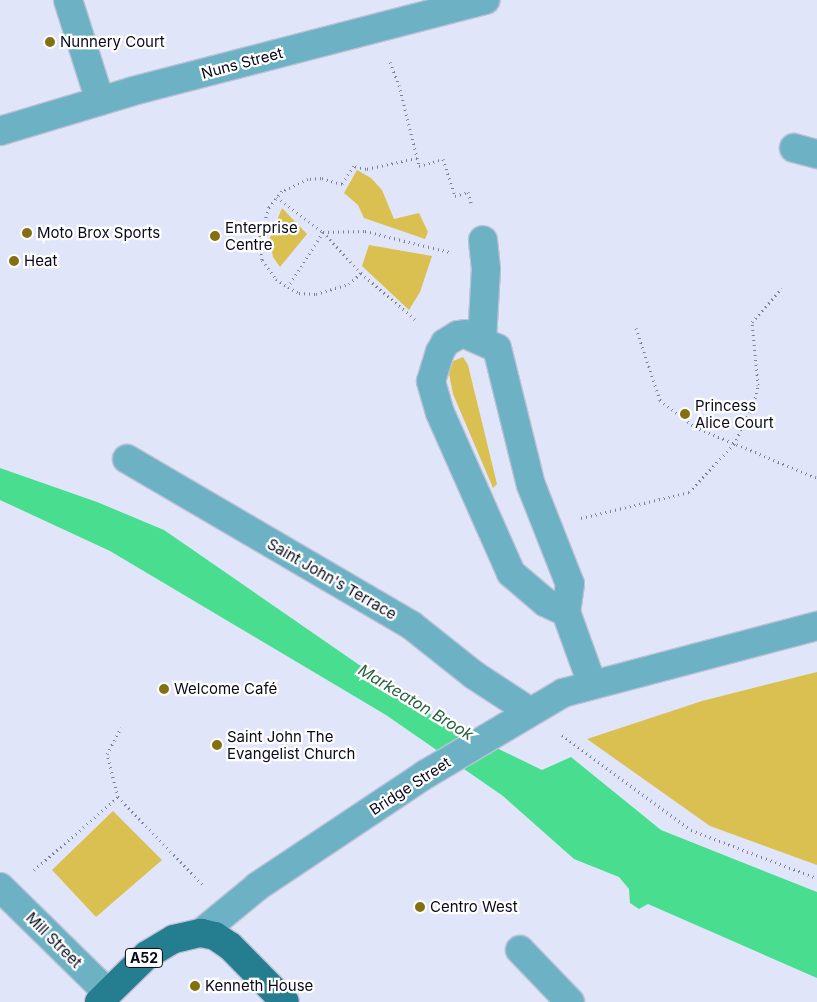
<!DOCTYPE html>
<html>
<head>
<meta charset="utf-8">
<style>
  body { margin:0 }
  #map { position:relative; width:817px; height:1002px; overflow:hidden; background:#e0e5fa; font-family:Inter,sans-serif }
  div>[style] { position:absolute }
  .green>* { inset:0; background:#dac051 }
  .water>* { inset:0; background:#49dd90 }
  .path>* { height:3px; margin-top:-1.5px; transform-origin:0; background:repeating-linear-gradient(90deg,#7d8195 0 1px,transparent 0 5px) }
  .roads { filter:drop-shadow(1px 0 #bdc2d6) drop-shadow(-1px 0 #bdc2d6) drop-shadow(0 1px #bdc2d6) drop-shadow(0 -1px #bdc2d6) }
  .minor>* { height:28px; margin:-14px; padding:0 14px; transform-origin:14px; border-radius:14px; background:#6cb2c4 }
  .major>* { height:28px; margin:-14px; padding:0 14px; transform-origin:14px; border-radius:14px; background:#257d90 }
  .dots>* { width:14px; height:14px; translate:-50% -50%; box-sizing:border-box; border:2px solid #fff; border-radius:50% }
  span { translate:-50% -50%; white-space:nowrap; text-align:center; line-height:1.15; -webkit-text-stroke:4.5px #fff; paint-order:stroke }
  .shield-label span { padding:1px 4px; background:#fff; border:1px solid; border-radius:4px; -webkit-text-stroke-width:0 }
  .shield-label { font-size:14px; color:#080a1c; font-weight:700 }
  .poi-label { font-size:15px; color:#080a1c }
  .left { translate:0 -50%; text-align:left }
  .street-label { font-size:15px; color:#080a1c }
  .water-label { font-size:16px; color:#2a6141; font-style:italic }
</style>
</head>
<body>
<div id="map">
  <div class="green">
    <div style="clip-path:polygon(357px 170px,371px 178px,382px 190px,394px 219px,419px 213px,428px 232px,425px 239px,364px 218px,358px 205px,344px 193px)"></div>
    <div style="clip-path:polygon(282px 208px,307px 234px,280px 267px,273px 257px,270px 238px)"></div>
    <div style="clip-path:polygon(369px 245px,432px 256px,420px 292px,409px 310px,362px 266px)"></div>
    <div style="clip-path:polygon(463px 357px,468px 365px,497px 484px,493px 488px,453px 394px,449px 374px,453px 361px)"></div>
    <div style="clip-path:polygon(817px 672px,817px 865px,710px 826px,587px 739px,702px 701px)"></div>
    <div style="clip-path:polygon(113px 811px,162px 860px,96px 917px,52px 870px)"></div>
  </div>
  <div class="water">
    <div style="clip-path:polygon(0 468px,97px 502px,164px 530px,439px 720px,542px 770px,571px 757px,661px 830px,817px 892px,817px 978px,648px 904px,639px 909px,630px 903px,629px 889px,619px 877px,574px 859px,503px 796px,386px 715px,110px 551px,0 500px)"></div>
  </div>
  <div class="path">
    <div style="left:390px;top:62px;width:25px;rotate:69deg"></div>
    <div style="left:399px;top:85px;width:83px;rotate:76.1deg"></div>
    <div style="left:419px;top:166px;width:25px;rotate:-16deg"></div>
    <div style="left:443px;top:159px;width:39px;rotate:72deg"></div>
    <div style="left:455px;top:196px;width:14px;rotate:-17deg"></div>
    <div style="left:468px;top:192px;width:15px;rotate:74deg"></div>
    <div style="left:417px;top:158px;width:52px;rotate:167.8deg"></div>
    <div style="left:366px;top:169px;width:12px;rotate:-166deg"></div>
    <div style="left:354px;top:166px;width:22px;rotate:124deg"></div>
    <div style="left:342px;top:184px;width:22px;rotate:-164deg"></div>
    <div style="left:321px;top:178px;width:13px;rotate:176deg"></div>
    <div style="left:308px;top:179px;width:29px;rotate:155deg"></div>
    <div style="left:282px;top:191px;width:21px;rotate:129deg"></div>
    <div style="left:269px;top:207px;width:34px;rotate:107deg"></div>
    <div style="left:259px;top:239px;width:21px;rotate:82deg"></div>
    <div style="left:262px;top:260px;width:24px;rotate:54deg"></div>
    <div style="left:276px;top:279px;width:14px;rotate:34deg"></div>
    <div style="left:288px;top:287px;width:13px;rotate:29deg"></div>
    <div style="left:299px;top:293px;width:17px;rotate:3deg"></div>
    <div style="left:316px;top:294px;width:34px;rotate:-17deg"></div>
    <div style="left:349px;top:284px;width:16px;rotate:-43deg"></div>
    <div style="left:361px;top:273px;width:75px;rotate:40.7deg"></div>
    <div style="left:277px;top:197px;width:58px;rotate:37.3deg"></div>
    <div style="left:323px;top:232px;width:65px;rotate:122.5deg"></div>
    <div style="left:323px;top:232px;width:42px;rotate:-1.4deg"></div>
    <div style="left:365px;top:231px;width:87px;rotate:14deg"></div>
    <div style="left:323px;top:232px;width:56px;rotate:47.2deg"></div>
    <div style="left:636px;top:328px;width:76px;rotate:71.6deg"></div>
    <div style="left:660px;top:400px;width:44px;rotate:37.6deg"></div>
    <div style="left:695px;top:427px;width:132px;rotate:22.7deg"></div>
    <div style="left:581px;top:518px;width:111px;rotate:-13.5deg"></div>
    <div style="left:689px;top:492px;width:66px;rotate:-46.8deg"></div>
    <div style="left:734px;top:444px;width:46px;rotate:-64deg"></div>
    <div style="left:754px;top:403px;width:18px;rotate:-77deg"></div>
    <div style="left:758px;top:385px;width:63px;rotate:-95.4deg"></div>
    <div style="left:752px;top:322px;width:45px;rotate:-48.6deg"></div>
    <div style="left:562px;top:735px;width:160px;rotate:36.4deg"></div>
    <div style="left:691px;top:830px;width:135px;rotate:20.9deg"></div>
    <div style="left:118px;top:797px;width:44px;rotate:-104.3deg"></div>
    <div style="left:107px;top:754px;width:30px;rotate:-62deg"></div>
    <div style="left:34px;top:870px;width:111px;rotate:-41deg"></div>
    <div style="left:118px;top:797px;width:122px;rotate:46deg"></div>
  </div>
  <div class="roads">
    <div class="minor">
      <div style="left:68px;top:0;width:106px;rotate:72.4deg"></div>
      <div style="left:0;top:131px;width:139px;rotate:-16.7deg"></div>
      <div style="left:133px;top:91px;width:364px;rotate:-14.5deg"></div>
      <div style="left:794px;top:148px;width:24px;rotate:15deg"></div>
      <div style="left:482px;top:340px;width:71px;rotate:-86.8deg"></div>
      <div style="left:486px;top:269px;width:29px;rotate:-96deg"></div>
      <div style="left:127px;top:459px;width:329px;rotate:30.3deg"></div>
      <div style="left:411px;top:625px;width:80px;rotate:38.4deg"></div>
      <div style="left:474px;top:675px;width:66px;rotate:33.2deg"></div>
      <div style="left:566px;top:612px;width:23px;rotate:-155deg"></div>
      <div style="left:545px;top:602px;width:45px;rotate:-139.5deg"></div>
      <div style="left:511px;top:573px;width:175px;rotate:-113.9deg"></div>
      <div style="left:440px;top:413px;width:33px;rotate:-106deg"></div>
      <div style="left:431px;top:381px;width:30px;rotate:-73deg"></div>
      <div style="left:440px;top:352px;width:10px;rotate:-61deg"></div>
      <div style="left:445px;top:343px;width:15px;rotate:-32deg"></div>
      <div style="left:458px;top:335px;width:7px;rotate:-8deg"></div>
      <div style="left:465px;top:334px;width:35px;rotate:24deg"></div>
      <div style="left:497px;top:348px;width:141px;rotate:76.1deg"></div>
      <div style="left:531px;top:485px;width:106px;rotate:68.5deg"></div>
      <div style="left:570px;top:584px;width:28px;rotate:98deg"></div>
      <div style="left:566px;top:612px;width:77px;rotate:70.1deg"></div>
      <div style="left:0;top:887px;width:151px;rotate:44.5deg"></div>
      <div style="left:201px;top:933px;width:74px;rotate:-39.5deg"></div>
      <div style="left:258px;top:886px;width:202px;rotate:-33.7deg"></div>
      <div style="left:426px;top:774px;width:159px;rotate:-30.6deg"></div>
      <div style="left:563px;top:693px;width:263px;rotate:-14.8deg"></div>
      <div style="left:520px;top:950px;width:72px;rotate:46.1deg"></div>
    </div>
    <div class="major">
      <div style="left:99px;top:1002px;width:67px;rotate:-44.4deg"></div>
      <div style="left:147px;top:955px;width:31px;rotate:-31deg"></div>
      <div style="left:174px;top:939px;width:28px;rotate:-13deg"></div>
      <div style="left:201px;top:933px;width:14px;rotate:12deg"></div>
      <div style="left:215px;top:936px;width:18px;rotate:34deg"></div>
      <div style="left:230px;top:946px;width:78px;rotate:45.5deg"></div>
    </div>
  </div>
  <div class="dots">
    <div style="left:50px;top:42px;background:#847010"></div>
    <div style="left:27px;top:233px;background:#847010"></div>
    <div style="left:215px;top:236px;background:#847010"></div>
    <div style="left:14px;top:261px;background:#847010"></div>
    <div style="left:685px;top:414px;background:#847010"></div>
    <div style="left:164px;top:689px;background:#847010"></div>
    <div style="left:217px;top:745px;background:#847010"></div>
    <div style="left:420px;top:907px;background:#847010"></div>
    <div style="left:195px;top:986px;background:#847010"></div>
  </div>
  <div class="shield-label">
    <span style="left:144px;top:958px">A52</span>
  </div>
  <div class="poi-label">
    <span class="left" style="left:60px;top:42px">Nunnery Court</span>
    <span class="left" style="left:225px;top:236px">Enterprise<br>Centre</span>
    <span class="left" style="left:37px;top:233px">Moto Brox Sports</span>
    <span class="left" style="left:24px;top:261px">Heat</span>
    <span class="left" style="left:695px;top:414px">Princess<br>Alice Court</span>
    <span class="left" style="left:174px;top:689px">Welcome Café</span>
    <span class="left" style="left:227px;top:745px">Saint John The<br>Evangelist Church</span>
    <span class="left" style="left:430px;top:907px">Centro West</span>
    <span class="left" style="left:205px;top:986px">Kenneth House</span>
  </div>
  <div class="street-label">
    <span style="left:242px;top:63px;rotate:-15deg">Nuns Street</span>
    <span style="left:332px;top:579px;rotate:30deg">Saint John's Terrace</span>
    <span style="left:410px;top:786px;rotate:-33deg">Bridge Street</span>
    <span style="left:54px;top:940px;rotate:45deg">Mill Street</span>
  </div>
  <div class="water-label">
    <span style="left:416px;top:702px;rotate:31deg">Markeaton Brook</span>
  </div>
</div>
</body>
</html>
